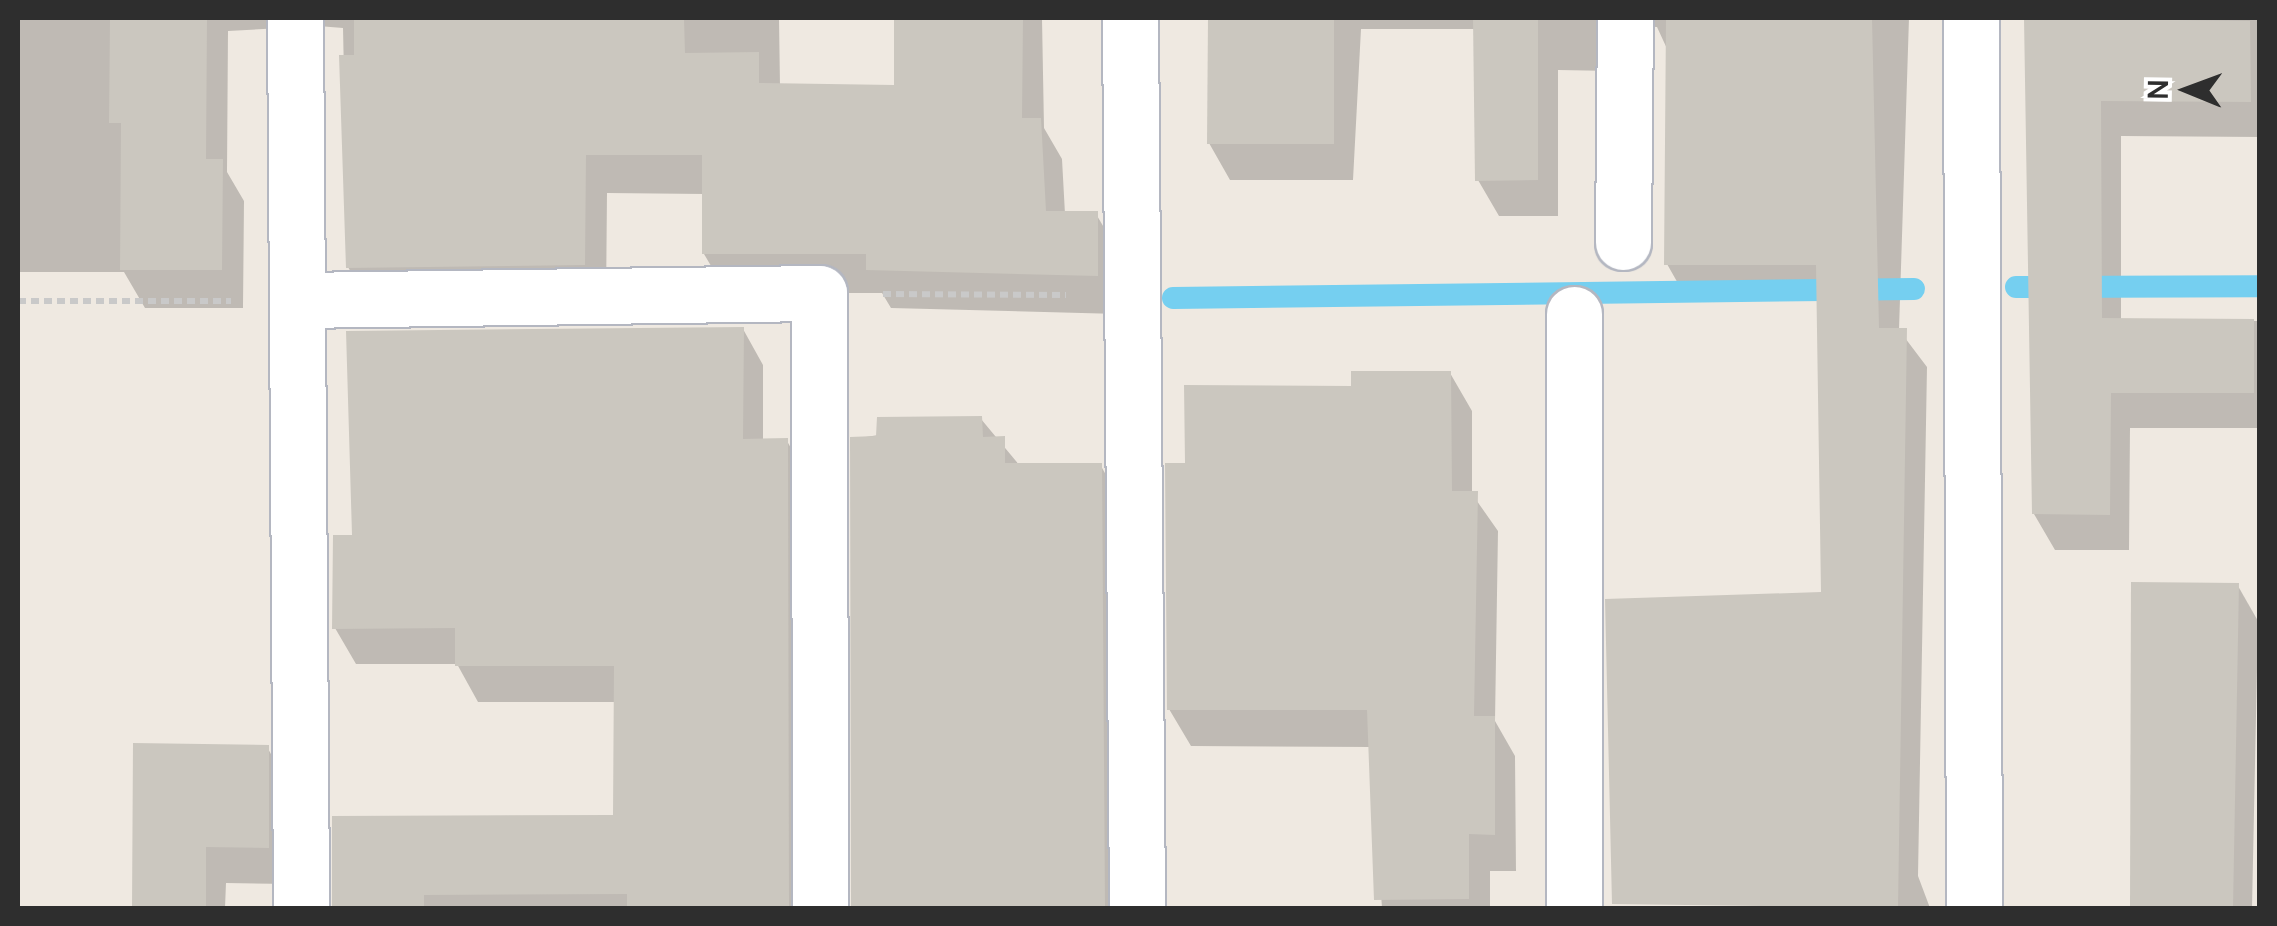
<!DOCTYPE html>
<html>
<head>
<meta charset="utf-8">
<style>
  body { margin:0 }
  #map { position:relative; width:2277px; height:926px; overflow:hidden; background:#efe9e1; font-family:Manrope,sans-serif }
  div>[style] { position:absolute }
  .shadow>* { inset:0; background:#0003 }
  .stream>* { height:22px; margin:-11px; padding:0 11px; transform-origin:11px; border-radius:11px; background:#75cff0 }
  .building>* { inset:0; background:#cbc7bf }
  .path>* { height:6px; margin-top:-3px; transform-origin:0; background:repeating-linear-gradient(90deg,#c9c9c9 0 8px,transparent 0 13px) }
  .roads { filter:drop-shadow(2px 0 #b4b7c1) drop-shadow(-2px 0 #b4b7c1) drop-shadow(0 2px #b4b7c1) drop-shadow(0 -2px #b4b7c1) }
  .minor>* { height:55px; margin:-27.5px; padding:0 27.5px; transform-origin:27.5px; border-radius:27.5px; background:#fff }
  .tertiary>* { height:55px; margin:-27.5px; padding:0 27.5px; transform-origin:27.5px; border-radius:27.5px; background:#fff }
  span { translate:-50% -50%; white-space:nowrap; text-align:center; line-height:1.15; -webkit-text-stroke:10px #fff; paint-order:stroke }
  .frame { position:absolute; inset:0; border:20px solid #2e2e2e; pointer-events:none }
  .north { position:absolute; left:2137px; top:40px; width:100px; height:100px; -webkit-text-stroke:8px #fff; paint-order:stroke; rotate:271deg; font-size:28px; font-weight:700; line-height:40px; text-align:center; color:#2e2e2e }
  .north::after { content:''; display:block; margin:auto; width:35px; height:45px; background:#2e2e2e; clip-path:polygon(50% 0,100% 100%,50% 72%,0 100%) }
</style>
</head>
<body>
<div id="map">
  <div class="shadow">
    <div style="clip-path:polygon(18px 18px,779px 18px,780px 86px,897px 88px,897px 18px,1042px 18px,1044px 128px,1062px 159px,1065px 214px,1096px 214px,1119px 253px,1119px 314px,891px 308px,882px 293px,727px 293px,704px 254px,704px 194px,607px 193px,606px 304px,371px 307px,348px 267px,343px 28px,318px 26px,228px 31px,227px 172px,244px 201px,243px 308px,145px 308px,124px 272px,18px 272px)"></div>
    <div style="clip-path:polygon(1212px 18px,1909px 18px,1899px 330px,1927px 367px,1918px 876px,1930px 908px,1615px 903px,1824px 595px,1819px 301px,1688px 301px,1667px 264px,1669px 53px,1657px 27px,1632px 26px,1614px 71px,1558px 70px,1558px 216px,1499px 216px,1478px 180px,1476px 29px,1361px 29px,1353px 180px,1230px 180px,1209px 143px)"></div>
    <div style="clip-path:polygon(2025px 18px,2260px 18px,2260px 137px,2121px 136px,2121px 320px,2260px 321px,2260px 428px,2130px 428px,2129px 550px,2055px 550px,2034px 514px)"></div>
    <div style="clip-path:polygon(743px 329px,763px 365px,763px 441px,787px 441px,807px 477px,809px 908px,332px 908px,334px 819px,616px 817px,616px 702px,478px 702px,457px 664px,356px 664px,335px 628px,354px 538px)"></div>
    <div style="clip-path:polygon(1450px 373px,1472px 411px,1472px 494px,1498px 531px,1495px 721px,1515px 756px,1516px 871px,1490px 871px,1490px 908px,1382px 908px,1371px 747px,1191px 746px,1169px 709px,1187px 466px,1353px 388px)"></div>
    <div style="clip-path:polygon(981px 419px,1020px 466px,1101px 466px,1121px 502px,1124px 908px,853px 908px,853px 439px)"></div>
    <div style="clip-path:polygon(2134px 585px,2238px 586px,2258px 621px,2252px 908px,2133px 908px)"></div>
    <div style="clip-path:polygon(135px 746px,267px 747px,288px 784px,289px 884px,226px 883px,225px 908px,135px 908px)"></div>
  </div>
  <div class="stream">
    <div style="left:2016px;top:287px;width:244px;rotate:-0.2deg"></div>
    <div style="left:1173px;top:298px;width:741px;rotate:-0.7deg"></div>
  </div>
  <div class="building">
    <div style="clip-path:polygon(110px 18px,207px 18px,206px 159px,223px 159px,222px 270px,120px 270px,121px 123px,109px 123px)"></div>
    <div style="clip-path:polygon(684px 18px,685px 53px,759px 52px,759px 83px,894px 85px,894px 18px,1023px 18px,1022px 118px,1041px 118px,1046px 211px,1098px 211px,1098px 276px,866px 270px,866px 254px,702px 254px,702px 155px,586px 155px,585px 265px,346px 268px,339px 55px,354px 55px,354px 20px)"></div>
    <div style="clip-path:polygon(1208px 18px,1334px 18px,1334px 144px,1207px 144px)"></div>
    <div style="clip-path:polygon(1473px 18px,1538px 18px,1538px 180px,1475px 181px)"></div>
    <div style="clip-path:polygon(1666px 18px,1872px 18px,1879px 328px,1907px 328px,1898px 908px,1612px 904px,1605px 599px,1821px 592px,1816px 265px,1664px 265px)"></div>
    <div style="clip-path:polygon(2024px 18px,2250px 21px,2251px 102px,2101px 101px,2102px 318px,2254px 319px,2254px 393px,2111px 393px,2110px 515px,2032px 514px)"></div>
    <div style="clip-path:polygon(744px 327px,743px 439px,788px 438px,789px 908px,627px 908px,627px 894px,424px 895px,424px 908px,332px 908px,332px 816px,613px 815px,614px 666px,455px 666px,455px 628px,332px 629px,333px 535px,352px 535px,346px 331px)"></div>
    <div style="clip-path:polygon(1351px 371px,1451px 371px,1452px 491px,1478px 491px,1474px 716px,1495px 716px,1495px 835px,1469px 834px,1469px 899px,1374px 900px,1367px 710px,1167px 710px,1165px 463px,1185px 463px,1184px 385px,1351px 386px)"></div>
    <div style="clip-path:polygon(982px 416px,983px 437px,1005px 436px,1005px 463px,1102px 463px,1105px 908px,851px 908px,850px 437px,876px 436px,877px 417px)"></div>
    <div style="clip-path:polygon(2131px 582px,2239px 583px,2233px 908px,2130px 908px)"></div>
    <div style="clip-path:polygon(133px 743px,269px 745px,269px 848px,206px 847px,206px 908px,132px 908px)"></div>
  </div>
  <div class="path">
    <div style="left:883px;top:294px;width:183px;rotate:0.3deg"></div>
    <div style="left:18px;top:301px;width:213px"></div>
  </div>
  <div class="roads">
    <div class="minor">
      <div style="left:295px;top:18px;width:890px;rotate:89.61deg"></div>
      <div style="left:1130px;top:18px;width:890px;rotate:89.55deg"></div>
      <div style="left:1623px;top:242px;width:224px;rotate:-89.5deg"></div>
      <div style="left:297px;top:300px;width:522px;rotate:-0.77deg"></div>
      <div style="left:819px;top:293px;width:615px;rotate:89.91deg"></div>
      <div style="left:1574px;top:908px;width:594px;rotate:-90deg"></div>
    </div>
    <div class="tertiary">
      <div style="left:1971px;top:18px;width:890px;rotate:89.81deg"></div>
    </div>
  </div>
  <div class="frame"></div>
  <div class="north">N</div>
</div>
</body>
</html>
